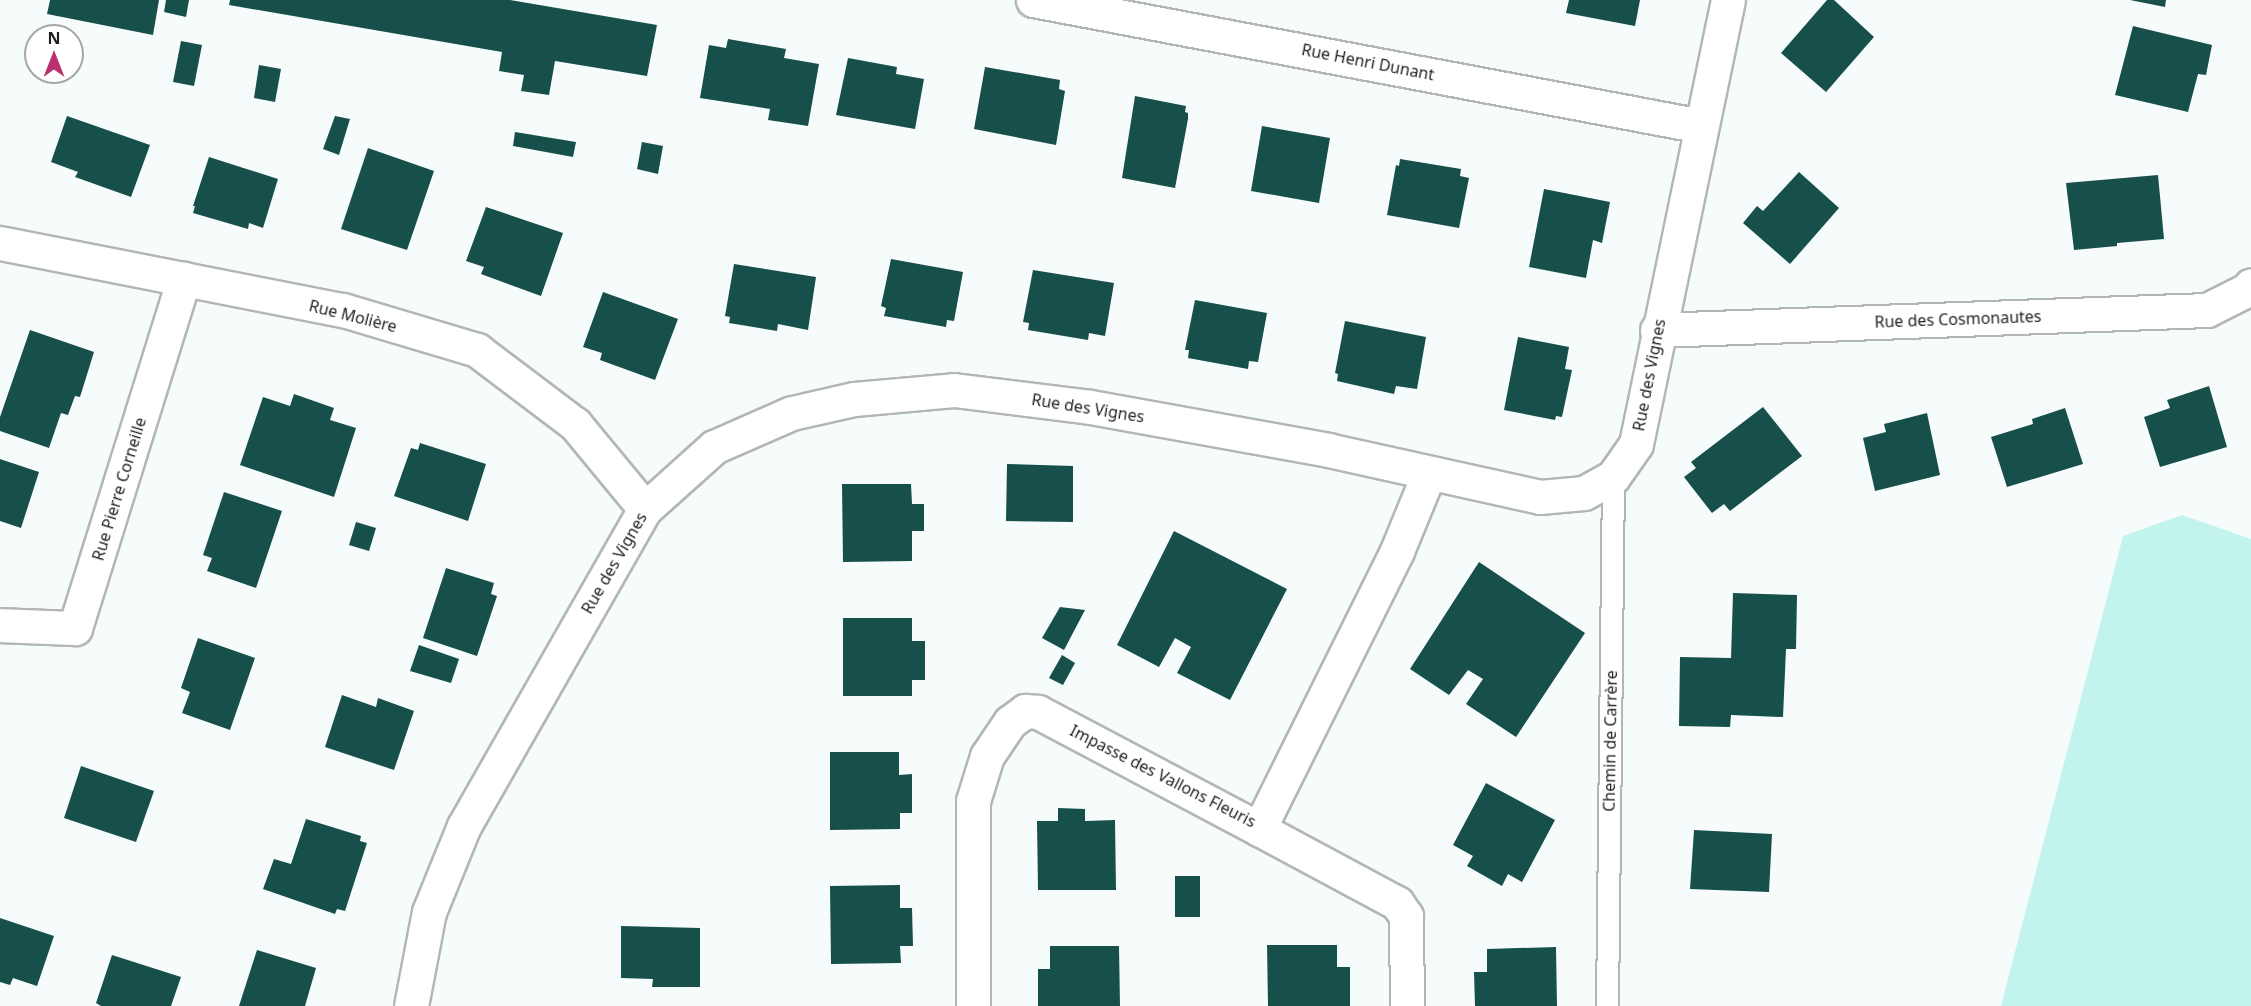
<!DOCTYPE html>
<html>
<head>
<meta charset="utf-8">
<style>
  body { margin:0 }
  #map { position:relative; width:2251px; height:1006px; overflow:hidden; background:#f6fcfb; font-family:"Noto Sans",sans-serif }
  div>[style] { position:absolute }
  .green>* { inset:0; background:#c2f3ec }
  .building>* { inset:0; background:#174f4a }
  .roads { filter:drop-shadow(2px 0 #b2b7b6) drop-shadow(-2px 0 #b2b7b6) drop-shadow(0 2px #b2b7b6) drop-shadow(0 -2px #b2b7b6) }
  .service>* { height:21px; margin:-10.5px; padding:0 10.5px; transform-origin:10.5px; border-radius:10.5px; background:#fff }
  .minor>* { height:33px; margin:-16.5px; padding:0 16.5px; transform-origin:16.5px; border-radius:16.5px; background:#fff }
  span { translate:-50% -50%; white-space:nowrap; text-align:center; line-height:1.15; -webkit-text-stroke:6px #fff; paint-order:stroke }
  .street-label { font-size:16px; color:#1e2020 }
  .north { position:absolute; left:24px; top:24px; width:60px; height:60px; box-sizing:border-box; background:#fff; border:2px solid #a5a6a6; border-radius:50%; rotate:0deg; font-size:16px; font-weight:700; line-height:24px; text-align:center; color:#1e2020 }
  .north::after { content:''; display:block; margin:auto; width:21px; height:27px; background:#b9316f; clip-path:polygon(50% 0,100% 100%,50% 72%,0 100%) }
</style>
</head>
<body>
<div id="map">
  <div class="green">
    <div style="clip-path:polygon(2182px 515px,2251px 539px,2251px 1006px,2001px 1006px,2123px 536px)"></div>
  </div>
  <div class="building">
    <div style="clip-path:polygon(50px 0,159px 0,153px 35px,47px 14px)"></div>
    <div style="clip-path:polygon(166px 0,189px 0,186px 17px,164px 12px)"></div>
    <div style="clip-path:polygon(230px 0,510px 0,657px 25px,647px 76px,555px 61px,549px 95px,521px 91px,524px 75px,499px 71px,502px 52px,229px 5px)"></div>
    <div style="clip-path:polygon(1569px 0,1640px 0,1635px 26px,1566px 13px)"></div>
    <div style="clip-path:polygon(1827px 0,1834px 0,1874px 37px,1826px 92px,1781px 53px)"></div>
    <div style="clip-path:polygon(2130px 0,2166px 0,2165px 7px)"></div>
    <div style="clip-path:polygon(2133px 26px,2212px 45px,2206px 75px,2198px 74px,2188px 112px,2115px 95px)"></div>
    <div style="clip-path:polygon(728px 39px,786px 49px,784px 58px,819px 64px,808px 126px,768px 120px,770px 109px,700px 98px,709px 45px,726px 48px)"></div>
    <div style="clip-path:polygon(181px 41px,202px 45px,194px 86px,173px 82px)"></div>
    <div style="clip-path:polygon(848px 58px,897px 67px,896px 74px,924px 79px,915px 129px,836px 115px)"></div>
    <div style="clip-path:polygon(259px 65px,281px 69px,275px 102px,254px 98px)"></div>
    <div style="clip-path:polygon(985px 67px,1060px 80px,1059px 89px,1065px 91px,1056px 145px,974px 129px)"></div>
    <div style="clip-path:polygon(1135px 96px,1186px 106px,1185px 112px,1188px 113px,1188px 119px,1175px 188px,1122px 178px)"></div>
    <div style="clip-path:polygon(67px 116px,150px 145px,131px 197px,75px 177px,78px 172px,51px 162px)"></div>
    <div style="clip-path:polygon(335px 116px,350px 119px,339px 155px,323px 149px)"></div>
    <div style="clip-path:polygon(1262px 126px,1330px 138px,1319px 203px,1251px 191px)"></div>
    <div style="clip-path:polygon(515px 132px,576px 142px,573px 157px,513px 146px)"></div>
    <div style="clip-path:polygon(642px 142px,663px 146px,658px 174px,637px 169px)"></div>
    <div style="clip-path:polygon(368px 148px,434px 171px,407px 250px,341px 229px)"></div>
    <div style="clip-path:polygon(209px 157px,278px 179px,263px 228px,249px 223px,248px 229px,193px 213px,195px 206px,193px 206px)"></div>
    <div style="clip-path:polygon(1400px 159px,1461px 169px,1460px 176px,1469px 178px,1459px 228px,1387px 215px,1396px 165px,1399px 166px)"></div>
    <div style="clip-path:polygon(1799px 172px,1839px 208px,1790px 264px,1743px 223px,1757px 206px,1763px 211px)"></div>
    <div style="clip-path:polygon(2158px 175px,2164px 239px,2117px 243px,2117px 246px,2074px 250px,2066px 183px)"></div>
    <div style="clip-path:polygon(1544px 189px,1610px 202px,1602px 243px,1593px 240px,1586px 278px,1529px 267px)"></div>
    <div style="clip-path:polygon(486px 207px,563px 233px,541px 296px,481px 274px,484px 267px,466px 261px)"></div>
    <div style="clip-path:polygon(891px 259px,963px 272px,954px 321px,947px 320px,946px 327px,884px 316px,886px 308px,881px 306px)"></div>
    <div style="clip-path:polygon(734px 264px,816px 277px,808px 330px,778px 324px,777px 331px,729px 323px,730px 317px,725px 316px)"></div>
    <div style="clip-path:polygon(1033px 270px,1114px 283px,1105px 336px,1089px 333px,1088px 340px,1028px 330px,1029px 323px,1023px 322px)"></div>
    <div style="clip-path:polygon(603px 292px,678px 319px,655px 380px,600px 360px,602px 353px,583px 347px)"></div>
    <div style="clip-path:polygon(1195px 300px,1267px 313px,1258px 362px,1249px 361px,1248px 369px,1188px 358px,1189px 350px,1185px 350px)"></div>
    <div style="clip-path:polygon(1345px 321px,1426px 337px,1417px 389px,1396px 386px,1394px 394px,1337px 381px,1338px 374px,1335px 373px)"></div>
    <div style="clip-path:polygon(30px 330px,94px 352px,80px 397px,75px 396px,68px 415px,61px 413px,49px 448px,0 431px,0 417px)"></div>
    <div style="clip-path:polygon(1518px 337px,1569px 347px,1565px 369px,1572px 370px,1562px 417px,1556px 416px,1555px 420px,1504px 410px)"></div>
    <div style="clip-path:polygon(2209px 386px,2227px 447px,2160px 467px,2144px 417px,2170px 408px,2167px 400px)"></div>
    <div style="clip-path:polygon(294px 394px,334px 408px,330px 420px,356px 428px,334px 497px,240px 465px,263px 397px,290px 406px)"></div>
    <div style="clip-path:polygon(1763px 407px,1802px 456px,1730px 511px,1724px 504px,1712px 513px,1684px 477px,1696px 468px,1691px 462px)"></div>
    <div style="clip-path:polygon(2065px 408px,2083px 464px,2007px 487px,1991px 437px,2033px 424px,2032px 419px)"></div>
    <div style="clip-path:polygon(1927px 413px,1940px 475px,1875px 491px,1863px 438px,1886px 432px,1884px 424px)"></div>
    <div style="clip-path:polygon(420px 443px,486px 464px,468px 521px,394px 496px,411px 448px,418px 450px)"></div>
    <div style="clip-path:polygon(0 459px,39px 472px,21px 528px,0 521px)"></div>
    <div style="clip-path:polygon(1007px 464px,1073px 466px,1073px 522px,1006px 521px)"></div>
    <div style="clip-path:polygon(842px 484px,911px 484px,912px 504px,924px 504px,924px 531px,912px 531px,912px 561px,843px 562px)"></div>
    <div style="clip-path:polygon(224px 492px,282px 511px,256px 588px,207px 571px,212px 558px,203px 555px)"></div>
    <div style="clip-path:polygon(356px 522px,376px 528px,369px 551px,349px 545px)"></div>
    <div style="clip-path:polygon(1174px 531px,1287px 589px,1230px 700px,1177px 673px,1191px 647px,1175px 638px,1159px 667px,1117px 645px)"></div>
    <div style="clip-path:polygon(1479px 562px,1585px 633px,1516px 737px,1466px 704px,1483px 679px,1468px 670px,1449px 695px,1410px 669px)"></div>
    <div style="clip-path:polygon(446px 568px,494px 583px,491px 594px,497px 596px,477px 656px,423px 638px)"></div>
    <div style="clip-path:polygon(1733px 593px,1797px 595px,1796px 649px,1786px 649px,1783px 717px,1731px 715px,1730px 727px,1679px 726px,1680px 657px,1731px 658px)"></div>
    <div style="clip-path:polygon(1060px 607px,1085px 610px,1064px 650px,1042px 638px)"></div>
    <div style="clip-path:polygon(843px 618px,912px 618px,912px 641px,925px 641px,925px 680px,912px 680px,912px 696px,843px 696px)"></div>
    <div style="clip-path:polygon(198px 638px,255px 658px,230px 730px,182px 713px,190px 692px,181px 688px)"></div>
    <div style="clip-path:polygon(419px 645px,459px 659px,451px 683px,410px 671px)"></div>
    <div style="clip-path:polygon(1062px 655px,1075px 663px,1063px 685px,1049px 678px)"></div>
    <div style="clip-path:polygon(342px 695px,376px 707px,378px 698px,414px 711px,394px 770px,325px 747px)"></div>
    <div style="clip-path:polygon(830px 752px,899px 752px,899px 775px,912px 774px,912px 813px,900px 813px,900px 829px,830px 830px)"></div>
    <div style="clip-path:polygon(81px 766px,154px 791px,136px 842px,64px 818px)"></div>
    <div style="clip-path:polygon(1486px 783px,1555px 820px,1522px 882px,1508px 874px,1502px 886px,1467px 866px,1473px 856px,1453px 845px)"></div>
    <div style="clip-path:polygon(1058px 808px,1085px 809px,1085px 821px,1115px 820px,1116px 890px,1038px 890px,1037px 821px,1058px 821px)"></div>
    <div style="clip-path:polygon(306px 819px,361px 836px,360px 841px,367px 843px,345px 911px,337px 909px,335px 914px,263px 889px,274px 859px,291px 864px)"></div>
    <div style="clip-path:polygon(1694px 830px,1772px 834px,1769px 892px,1690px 889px)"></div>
    <div style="clip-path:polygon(1175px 876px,1200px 876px,1200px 917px,1175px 917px)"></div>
    <div style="clip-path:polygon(900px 885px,900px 908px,912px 908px,913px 946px,900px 946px,901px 963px,831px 964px,830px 886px)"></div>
    <div style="clip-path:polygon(0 918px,54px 936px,37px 986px,13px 978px,10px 985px,0 982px)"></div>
    <div style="clip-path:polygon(621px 926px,700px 928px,700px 987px,652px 987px,653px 979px,621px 978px)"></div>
    <div style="clip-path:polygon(1267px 945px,1337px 945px,1337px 967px,1350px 967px,1350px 1006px,1268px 1006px)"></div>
    <div style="clip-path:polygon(1050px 946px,1119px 946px,1120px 1006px,1038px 1006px,1038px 969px,1050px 969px)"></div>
    <div style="clip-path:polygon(1556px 947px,1557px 1006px,1475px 1006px,1474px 972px,1487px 972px,1487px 949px)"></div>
    <div style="clip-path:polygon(257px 950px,316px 968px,305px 1006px,239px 1006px)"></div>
    <div style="clip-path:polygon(112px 955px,181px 977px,171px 1006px,101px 1006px,96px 1003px)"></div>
  </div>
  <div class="roads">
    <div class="service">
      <div style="left:1607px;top:1006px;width:529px;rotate:-89.35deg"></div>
    </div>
    <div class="minor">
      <div style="left:1033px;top:0;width:680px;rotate:10.68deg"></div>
      <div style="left:0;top:243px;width:349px;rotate:11.1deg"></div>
      <div style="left:343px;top:310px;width:140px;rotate:16.6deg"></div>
      <div style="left:477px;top:350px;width:123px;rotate:37.1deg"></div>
      <div style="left:575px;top:424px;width:110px;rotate:50.5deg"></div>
      <div style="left:1657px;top:330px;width:550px;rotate:-2.08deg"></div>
      <div style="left:2207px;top:310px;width:45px;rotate:-26.6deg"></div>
      <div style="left:2247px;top:290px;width:6px;rotate:-51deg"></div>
      <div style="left:0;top:625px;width:75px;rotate:2.3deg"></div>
      <div style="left:75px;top:628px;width:366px;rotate:-72.7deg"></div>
      <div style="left:1259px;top:829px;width:157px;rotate:28.2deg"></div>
      <div style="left:1397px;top:903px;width:16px;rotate:55deg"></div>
      <div style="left:1406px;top:916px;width:90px;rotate:89.4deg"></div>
      <div style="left:411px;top:1006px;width:96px;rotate:-79.2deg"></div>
      <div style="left:429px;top:912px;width:93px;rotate:-67.9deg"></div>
      <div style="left:464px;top:826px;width:365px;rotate:-60.3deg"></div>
      <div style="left:645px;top:509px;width:93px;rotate:-41.9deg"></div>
      <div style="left:714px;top:447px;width:85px;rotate:-23.6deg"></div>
      <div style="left:792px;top:413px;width:64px;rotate:-12.7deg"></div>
      <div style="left:854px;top:399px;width:100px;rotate:-5.1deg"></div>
      <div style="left:954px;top:390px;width:137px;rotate:7.1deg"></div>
      <div style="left:1090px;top:407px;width:242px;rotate:10.2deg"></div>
      <div style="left:1328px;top:450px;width:217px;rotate:12.5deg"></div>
      <div style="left:1540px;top:497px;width:44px;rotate:-5.2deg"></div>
      <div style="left:1584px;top:493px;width:33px;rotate:-29deg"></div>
      <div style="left:1613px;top:477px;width:40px;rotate:-55.1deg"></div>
      <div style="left:1636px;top:444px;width:453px;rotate:-78.3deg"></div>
      <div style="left:973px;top:1006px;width:205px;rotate:-90deg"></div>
      <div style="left:973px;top:801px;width:47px;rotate:-72.7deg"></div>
      <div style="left:987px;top:756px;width:41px;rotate:-55.9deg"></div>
      <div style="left:1010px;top:722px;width:19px;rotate:-36deg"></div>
      <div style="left:1025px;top:711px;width:13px;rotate:4deg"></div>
      <div style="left:1038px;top:712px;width:250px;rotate:27.9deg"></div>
      <div style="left:1259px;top:829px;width:310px;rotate:-63.6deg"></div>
      <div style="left:1397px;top:551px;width:84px;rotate:-67.7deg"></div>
    </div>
  </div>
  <div class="street-label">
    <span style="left:1368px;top:62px;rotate:11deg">Rue Henri Dunant</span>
    <span style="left:353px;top:316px;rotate:14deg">Rue Molière</span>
    <span style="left:1958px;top:319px;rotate:-2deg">Rue des Cosmonautes</span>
    <span style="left:1649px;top:375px;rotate:-79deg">Rue des Vignes</span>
    <span style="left:1088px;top:408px;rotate:9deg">Rue des Vignes</span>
    <span style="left:119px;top:489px;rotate:-73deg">Rue Pierre Corneille</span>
    <span style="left:614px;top:563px;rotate:-60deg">Rue des Vignes</span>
    <span style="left:1610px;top:741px;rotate:-89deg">Chemin de Carrère</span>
    <span style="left:1163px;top:776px;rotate:27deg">Impasse des Vallons Fleuris</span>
  </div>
  <div class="north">N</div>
</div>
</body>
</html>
